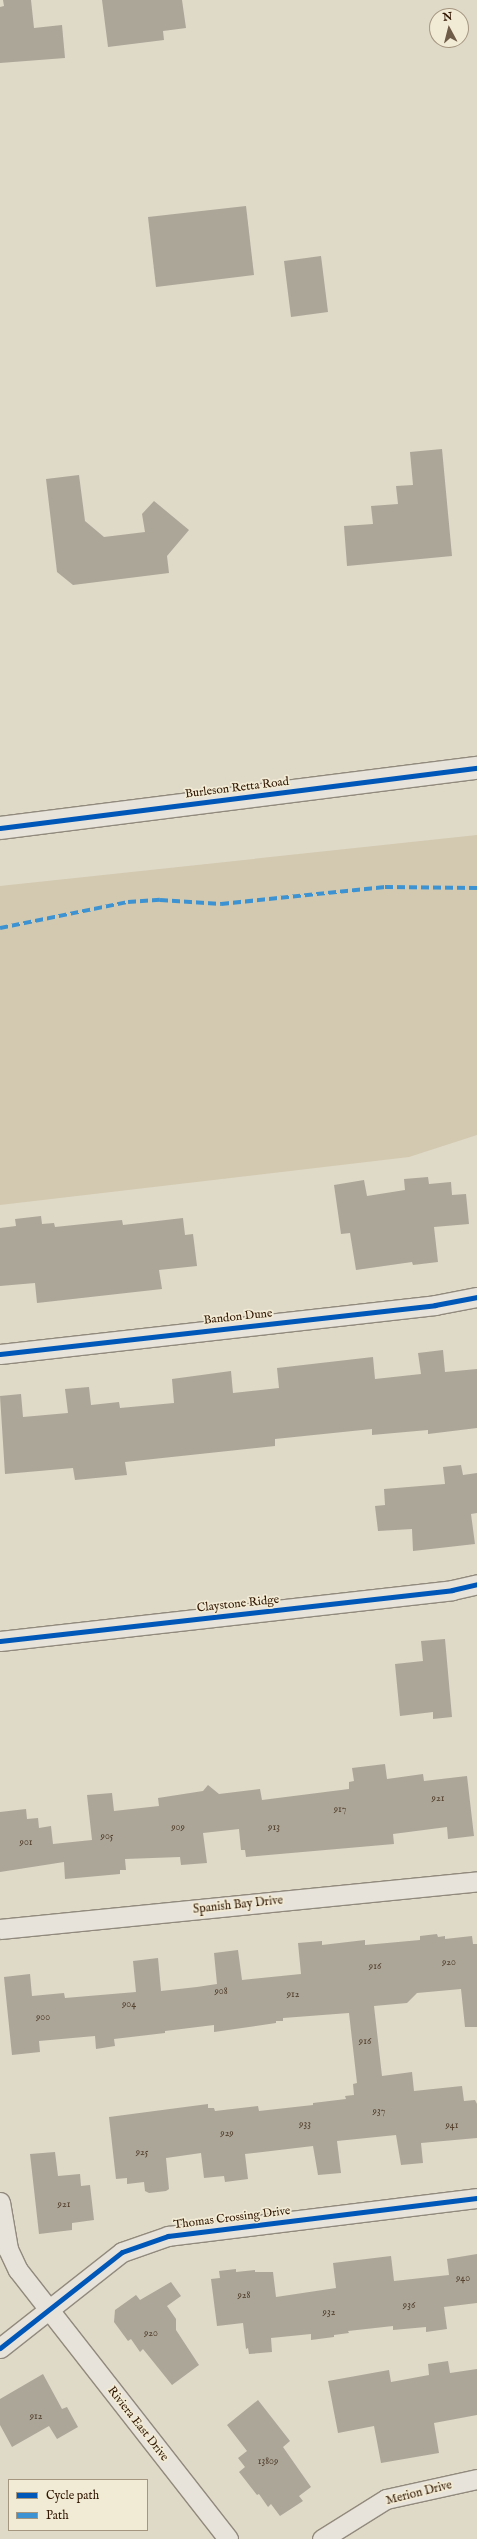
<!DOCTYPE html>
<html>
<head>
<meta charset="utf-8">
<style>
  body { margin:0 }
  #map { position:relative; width:477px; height:2539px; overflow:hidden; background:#dfd9c7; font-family:"IM FELL English",serif }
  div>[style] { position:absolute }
  .green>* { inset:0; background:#d3c9b0 }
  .building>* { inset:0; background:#aca699 }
  .roads { filter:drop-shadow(1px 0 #918a7d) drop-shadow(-1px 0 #918a7d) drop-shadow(0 1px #918a7d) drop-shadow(0 -1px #918a7d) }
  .minor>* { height:19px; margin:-9.5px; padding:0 9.5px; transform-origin:9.5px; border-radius:9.5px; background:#e7e3da }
  .tertiary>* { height:22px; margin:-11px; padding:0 11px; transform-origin:11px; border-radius:11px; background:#e7e3da }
  .quiet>* { height:4px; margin-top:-2px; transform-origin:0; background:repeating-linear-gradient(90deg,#3d93d1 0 8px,transparent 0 12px) }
  .cycleway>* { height:5px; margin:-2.5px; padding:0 2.5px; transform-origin:2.5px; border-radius:2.5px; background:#0057b8 }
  span { translate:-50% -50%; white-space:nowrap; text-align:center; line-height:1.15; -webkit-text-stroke:3.5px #f1ead4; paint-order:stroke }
  .number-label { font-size:10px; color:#503c28 }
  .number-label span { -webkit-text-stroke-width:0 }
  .street-label { font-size:12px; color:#321803 }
  .legend { position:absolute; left:8px; top:2479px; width:140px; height:52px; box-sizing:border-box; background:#f1ead4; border:1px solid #a59680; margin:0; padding:5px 7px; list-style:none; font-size:12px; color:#321803 }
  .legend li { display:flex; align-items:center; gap:8px; height:20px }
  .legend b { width:20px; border:1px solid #a59680 }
  .north { position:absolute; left:429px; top:8px; width:40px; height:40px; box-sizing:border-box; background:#f1ead4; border:1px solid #a59680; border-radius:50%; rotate:353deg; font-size:11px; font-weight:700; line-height:16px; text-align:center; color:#321803 }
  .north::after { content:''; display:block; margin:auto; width:14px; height:18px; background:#6f5c48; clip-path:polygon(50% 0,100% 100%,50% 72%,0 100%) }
</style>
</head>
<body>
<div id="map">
  <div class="green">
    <div style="clip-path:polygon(477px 835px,477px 1135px,409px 1157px,0 1205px,0 886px)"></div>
  </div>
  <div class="building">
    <div style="clip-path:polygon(3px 0,31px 0,34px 28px,62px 25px,65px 58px,0 63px,0 7px,4px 6px)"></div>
    <div style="clip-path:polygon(102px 0,182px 0,186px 28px,163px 31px,164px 40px,108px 47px)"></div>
    <div style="clip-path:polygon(246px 206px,254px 275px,156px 287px,148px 217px)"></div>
    <div style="clip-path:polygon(321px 256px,328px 312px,291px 317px,284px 261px)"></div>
    <div style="clip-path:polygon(442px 449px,452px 556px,347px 566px,344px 526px,373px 524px,371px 506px,398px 504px,396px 486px,413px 485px,410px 452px)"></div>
    <div style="clip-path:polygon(79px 475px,85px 521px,104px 537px,145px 532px,142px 514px,154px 501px,189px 530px,167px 556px,169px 573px,73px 585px,57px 572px,46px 479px)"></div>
    <div style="clip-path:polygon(428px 1177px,429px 1184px,451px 1182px,452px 1195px,466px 1194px,469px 1224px,434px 1227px,438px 1262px,413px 1265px,412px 1262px,356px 1270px,350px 1233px,341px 1234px,334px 1185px,364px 1180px,367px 1196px,405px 1190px,404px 1179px)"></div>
    <div style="clip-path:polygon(41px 1216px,42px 1224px,54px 1223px,55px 1227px,122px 1220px,123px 1225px,183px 1218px,185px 1235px,193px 1234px,197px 1266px,159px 1270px,162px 1289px,37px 1303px,35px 1283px,0 1286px,0 1228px,16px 1226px,15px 1219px)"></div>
    <div style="clip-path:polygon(443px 1350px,445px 1372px,477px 1369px,477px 1428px,428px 1434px,428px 1430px,372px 1435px,372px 1429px,275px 1439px,275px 1446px,125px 1462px,127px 1475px,75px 1480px,73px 1468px,5px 1474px,0 1396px,21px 1394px,23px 1417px,68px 1413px,65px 1389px,89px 1387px,91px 1405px,119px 1402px,120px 1408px,174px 1403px,172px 1379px,231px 1371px,233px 1393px,279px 1388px,277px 1368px,373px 1357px,375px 1379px,421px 1374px,418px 1353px)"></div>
    <div style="clip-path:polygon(461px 1465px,463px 1475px,477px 1473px,477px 1513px,471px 1514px,475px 1544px,413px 1551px,412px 1529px,378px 1531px,375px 1506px,385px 1505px,384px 1489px,445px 1484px,443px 1467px)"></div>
    <div style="clip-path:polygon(445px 1639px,452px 1717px,433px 1719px,433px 1712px,400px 1716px,395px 1664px,423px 1661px,421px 1641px)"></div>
    <div style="clip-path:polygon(385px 1764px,387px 1779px,423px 1774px,424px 1781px,467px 1776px,474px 1836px,448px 1839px,447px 1827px,393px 1834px,394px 1844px,246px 1857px,245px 1850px,241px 1850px,239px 1829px,203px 1833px,207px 1863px,181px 1865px,180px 1857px,125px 1859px,126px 1870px,120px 1870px,120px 1874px,65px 1879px,64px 1862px,0 1872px,0 1812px,26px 1809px,27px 1819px,38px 1818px,39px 1828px,51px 1826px,53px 1844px,92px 1840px,87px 1795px,112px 1793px,114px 1811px,159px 1806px,158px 1798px,203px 1791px,208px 1785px,219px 1794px,260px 1789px,262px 1800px,349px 1789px,349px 1782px,354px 1781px,352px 1768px)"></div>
    <div style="clip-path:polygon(437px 1934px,438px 1937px,445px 1936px,445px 1939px,472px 1936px,473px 1944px,477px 1944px,477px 2027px,465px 2027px,461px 1989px,417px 1993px,407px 2003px,374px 2006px,382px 2076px,412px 2072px,414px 2091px,462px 2086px,464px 2101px,475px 2100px,477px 2104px,477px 2138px,421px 2143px,423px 2163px,401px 2165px,396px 2135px,337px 2141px,341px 2173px,318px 2175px,313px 2146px,245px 2154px,248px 2179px,225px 2182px,224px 2176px,204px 2178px,201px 2153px,166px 2158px,169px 2189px,166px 2191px,149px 2193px,145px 2191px,144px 2182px,127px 2184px,127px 2178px,116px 2179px,109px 2117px,208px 2104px,208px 2108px,214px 2108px,215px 2111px,258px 2106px,259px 2111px,313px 2105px,313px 2103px,346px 2099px,345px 2096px,354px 2095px,353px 2084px,357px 2083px,349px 2013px,283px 2018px,283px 2021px,276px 2021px,276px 2023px,214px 2032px,214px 2025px,165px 2031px,165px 2033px,114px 2039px,115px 2046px,96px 2049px,95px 2036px,39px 2041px,40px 2052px,12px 2055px,4px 1977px,30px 1974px,32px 1996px,64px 1993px,65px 1998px,136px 1992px,133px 1961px,158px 1958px,161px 1991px,197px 1987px,217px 1984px,214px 1953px,238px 1950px,242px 1980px,301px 1974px,298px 1943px,322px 1941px,322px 1945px,365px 1940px,365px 1945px,420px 1940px,420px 1936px)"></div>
    <div style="clip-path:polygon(55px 2152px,58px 2176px,80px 2174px,81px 2186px,90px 2185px,94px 2220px,72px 2223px,72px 2230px,39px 2234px,30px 2154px)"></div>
    <div style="clip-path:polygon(477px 2254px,477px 2303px,444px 2307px,447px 2329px,426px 2332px,426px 2327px,393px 2330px,393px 2326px,348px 2331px,349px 2333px,334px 2335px,334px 2337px,311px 2340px,311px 2334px,271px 2338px,272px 2352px,249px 2354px,248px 2348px,246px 2349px,243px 2323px,217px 2326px,211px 2279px,220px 2278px,219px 2271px,236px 2269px,236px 2272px,255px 2270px,255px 2272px,273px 2272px,276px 2297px,336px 2288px,333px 2263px,391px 2256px,394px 2281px,449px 2275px,447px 2259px)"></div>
    <div style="clip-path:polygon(171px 2282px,181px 2296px,167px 2306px,176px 2319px,176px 2330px,199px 2365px,172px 2385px,143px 2349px,140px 2352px,131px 2339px,128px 2341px,114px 2322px,115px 2310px,136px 2295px,140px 2300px)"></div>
    <div style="clip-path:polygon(448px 2361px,450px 2373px,477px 2369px,477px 2415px,434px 2423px,439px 2453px,381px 2463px,374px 2426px,338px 2433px,328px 2381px,389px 2370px,391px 2382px,429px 2375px,428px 2364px)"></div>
    <div style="clip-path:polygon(43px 2374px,62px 2409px,67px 2407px,78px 2427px,57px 2439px,49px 2426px,12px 2447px,0 2425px,0 2399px)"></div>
    <div style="clip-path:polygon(258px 2400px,290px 2441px,283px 2447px,311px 2487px,299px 2496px,303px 2501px,280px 2516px,271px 2504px,268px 2507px,259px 2494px,257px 2495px,239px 2472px,245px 2467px,238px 2458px,247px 2451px,227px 2425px)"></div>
  </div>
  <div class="roads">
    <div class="minor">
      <div style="left:0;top:1354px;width:438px;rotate:-6.4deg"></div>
      <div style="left:435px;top:1305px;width:43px;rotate:-10.8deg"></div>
      <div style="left:0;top:1641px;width:455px;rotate:-6.4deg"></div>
      <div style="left:452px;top:1590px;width:26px;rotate:-13deg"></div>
      <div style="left:0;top:1929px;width:479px;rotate:-5.7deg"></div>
      <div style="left:0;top:2202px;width:48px;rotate:80.3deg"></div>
      <div style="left:8px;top:2249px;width:23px;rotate:65deg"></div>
      <div style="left:18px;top:2270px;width:341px;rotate:52deg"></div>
      <div style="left:0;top:2348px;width:155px;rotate:-38.2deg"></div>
      <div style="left:122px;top:2252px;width:49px;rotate:-19.2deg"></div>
      <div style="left:168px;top:2236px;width:311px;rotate:-7deg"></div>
      <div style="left:322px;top:2539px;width:75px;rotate:-32deg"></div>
      <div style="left:386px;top:2499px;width:93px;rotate:-12.4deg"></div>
    </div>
    <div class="tertiary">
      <div style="left:0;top:828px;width:481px;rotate:-7.2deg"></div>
    </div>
  </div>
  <div class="quiet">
    <div style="left:0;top:928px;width:131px;rotate:-11.5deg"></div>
    <div style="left:128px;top:902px;width:32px;rotate:-4deg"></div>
    <div style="left:160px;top:900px;width:61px;rotate:3.8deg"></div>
    <div style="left:221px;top:904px;width:165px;rotate:-5.9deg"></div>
    <div style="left:385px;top:887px;width:92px;rotate:0.6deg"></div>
  </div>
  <div class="cycleway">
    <div style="left:0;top:828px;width:481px;rotate:-7.2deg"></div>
    <div style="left:0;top:1354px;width:438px;rotate:-6.4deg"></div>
    <div style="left:435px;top:1305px;width:43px;rotate:-10.8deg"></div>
    <div style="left:0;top:1641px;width:455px;rotate:-6.4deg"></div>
    <div style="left:452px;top:1590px;width:26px;rotate:-13deg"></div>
    <div style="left:0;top:2348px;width:155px;rotate:-38.2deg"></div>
    <div style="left:122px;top:2252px;width:49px;rotate:-19.2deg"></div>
    <div style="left:168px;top:2236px;width:311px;rotate:-7deg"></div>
  </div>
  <div class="number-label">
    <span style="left:438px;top:1799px">921</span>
    <span style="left:340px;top:1810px">917</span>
    <span style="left:178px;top:1828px">909</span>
    <span style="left:274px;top:1828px">913</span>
    <span style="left:107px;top:1837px">905</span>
    <span style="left:26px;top:1843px">901</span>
    <span style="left:449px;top:1963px">920</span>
    <span style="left:375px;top:1967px">916</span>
    <span style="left:221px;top:1992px">908</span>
    <span style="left:293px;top:1995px">912</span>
    <span style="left:129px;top:2005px">904</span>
    <span style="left:43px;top:2018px">900</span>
    <span style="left:365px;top:2042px">916</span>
    <span style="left:379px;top:2112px">937</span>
    <span style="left:305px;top:2125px">933</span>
    <span style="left:452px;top:2126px">941</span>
    <span style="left:227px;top:2134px">929</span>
    <span style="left:142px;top:2153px">925</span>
    <span style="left:64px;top:2205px">921</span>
    <span style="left:463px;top:2279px">940</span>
    <span style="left:244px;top:2296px">928</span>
    <span style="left:409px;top:2306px">936</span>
    <span style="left:329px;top:2313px">932</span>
    <span style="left:151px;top:2334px">920</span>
    <span style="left:36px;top:2417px">912</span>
    <span style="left:268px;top:2462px">13809</span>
  </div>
  <div class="street-label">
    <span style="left:237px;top:788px;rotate:-7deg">Burleson Retta Road</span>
    <span style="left:238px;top:1317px;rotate:-6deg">Bandon Dune</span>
    <span style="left:238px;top:1604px;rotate:-6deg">Claystone Ridge</span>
    <span style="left:238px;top:1905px;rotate:-6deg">Spanish Bay Drive</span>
    <span style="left:232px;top:2218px;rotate:-7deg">Thomas Crossing Drive</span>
    <span style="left:138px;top:2424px;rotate:52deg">Riviera East Drive</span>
    <span style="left:419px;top:2493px;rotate:-14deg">Merion Drive</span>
  </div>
  <ul class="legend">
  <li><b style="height:5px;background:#0057b8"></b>Cycle path</li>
  <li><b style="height:5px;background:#3d93d1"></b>Path</li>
  </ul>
  <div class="north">N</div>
</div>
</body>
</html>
